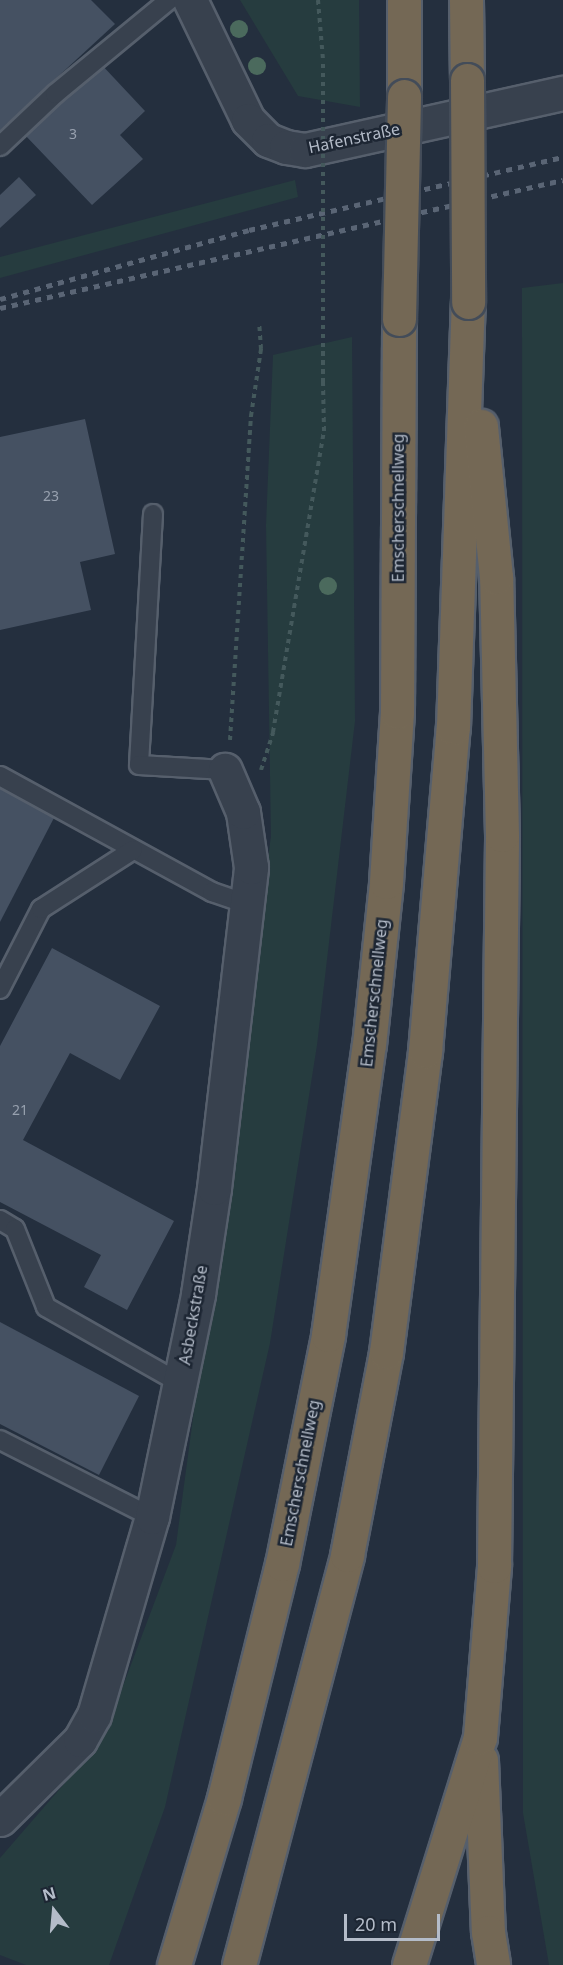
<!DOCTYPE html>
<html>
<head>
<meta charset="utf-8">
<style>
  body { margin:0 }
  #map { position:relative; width:563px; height:1965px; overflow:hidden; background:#242f3e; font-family:"Noto Sans",sans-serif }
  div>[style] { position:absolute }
  .green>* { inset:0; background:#263c3f }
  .building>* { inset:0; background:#455162 }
  .path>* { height:4px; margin-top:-2px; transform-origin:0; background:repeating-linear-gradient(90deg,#44595c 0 4.5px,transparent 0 9px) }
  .roads { filter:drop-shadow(2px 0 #565f6c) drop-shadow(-2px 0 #565f6c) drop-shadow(0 2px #565f6c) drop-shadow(0 -2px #565f6c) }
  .service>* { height:18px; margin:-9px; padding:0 9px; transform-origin:9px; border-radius:9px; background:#38414e }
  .minor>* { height:33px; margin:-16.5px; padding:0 16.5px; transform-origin:16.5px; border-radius:16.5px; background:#38414e }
  .motorway>* { height:33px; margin:-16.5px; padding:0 16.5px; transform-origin:16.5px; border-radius:16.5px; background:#746855 }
  .rail>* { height:4.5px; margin-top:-2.25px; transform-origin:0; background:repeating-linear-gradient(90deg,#5a6575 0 6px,transparent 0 12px) }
  .path-bridge>* { height:4px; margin-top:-2px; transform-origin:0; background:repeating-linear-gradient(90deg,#44595c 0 4.5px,transparent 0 9px) }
  .bridges { filter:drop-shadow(2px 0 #434c59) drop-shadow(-2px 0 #434c59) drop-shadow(0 2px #434c59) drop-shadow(0 -2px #434c59) }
  .motorway-bridge>* { height:33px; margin:-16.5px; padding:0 16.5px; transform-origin:16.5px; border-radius:16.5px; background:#746855 }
  .trees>* { width:18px; height:18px; margin:-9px; border-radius:50%; background:#4b6a5d }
  span { translate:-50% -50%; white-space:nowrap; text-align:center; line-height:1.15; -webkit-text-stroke:5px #1d2633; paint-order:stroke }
  .number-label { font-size:14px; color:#98a1af }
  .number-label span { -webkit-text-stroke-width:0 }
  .street-label { font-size:16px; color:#b4bcc9 }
  .north { position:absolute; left:24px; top:1881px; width:60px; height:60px; -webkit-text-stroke:4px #1d2633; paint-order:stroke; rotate:344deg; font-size:16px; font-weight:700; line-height:24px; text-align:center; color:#b4bcc9 }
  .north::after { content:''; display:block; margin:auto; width:21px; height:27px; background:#b4bcc9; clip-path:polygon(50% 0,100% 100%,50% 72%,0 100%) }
  .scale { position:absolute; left:344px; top:1914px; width:96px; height:27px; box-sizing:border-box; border:3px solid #b4bcc9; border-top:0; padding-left:8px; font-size:18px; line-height:21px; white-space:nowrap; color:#b4bcc9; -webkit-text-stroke:4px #1d2633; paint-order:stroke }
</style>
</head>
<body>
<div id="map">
  <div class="green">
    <div style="clip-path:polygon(240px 0,359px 0,360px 107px,298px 96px)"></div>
    <div style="clip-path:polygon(295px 180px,298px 197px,0 278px,0 257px)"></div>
    <div style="clip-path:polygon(563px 283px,563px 1965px,549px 1965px,523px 1813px,522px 288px)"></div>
    <div style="clip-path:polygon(352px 337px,355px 721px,317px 1045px,270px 1343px,165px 1807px,109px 1965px,26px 1965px,0 1955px,0 1858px,103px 1739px,176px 1545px,271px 836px,266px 525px,273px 355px)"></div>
  </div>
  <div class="building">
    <div style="clip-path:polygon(0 0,91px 0,115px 24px,0 130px)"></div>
    <div style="clip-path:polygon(100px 63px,145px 111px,120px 135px,143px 159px,92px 205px,24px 134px)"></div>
    <div style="clip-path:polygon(19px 177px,36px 195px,0 228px,0 195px)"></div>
    <div style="clip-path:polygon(85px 419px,115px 554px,80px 562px,91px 610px,0 630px,0 437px)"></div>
    <div style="clip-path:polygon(0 784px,56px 814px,0 922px)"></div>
    <div style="clip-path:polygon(52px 948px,160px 1006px,120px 1080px,70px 1053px,23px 1140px,174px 1221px,127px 1310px,84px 1287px,101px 1255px,0 1202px,0 1046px)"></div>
    <div style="clip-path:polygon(0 1322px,139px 1396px,99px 1475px,0 1424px)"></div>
  </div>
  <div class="path">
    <div style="left:318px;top:0;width:59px;rotate:85.2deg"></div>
    <div style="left:230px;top:740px;width:325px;rotate:-86.3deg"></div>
    <div style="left:251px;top:416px;width:68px;rotate:-81.5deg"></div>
    <div style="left:261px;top:349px;width:26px;rotate:-94deg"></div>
    <div style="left:261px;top:770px;width:40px;rotate:-72deg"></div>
    <div style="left:273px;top:732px;width:305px;rotate:-80.4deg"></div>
    <div style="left:324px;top:431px;width:48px;rotate:-91.2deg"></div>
  </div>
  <div class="roads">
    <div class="service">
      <div style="left:0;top:146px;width:76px;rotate:-43.4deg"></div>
      <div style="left:55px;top:94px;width:148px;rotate:-39.5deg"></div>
      <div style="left:153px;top:514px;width:251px;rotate:93.2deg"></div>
      <div style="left:139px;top:765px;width:86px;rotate:3.3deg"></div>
      <div style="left:0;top:776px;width:242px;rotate:28.7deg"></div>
      <div style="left:212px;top:892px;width:34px;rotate:19deg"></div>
      <div style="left:0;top:989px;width:90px;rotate:-62.9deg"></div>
      <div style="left:41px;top:909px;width:109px;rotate:-32.7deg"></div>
      <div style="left:0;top:1220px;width:17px;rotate:31deg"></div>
      <div style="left:15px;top:1229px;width:84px;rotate:68.3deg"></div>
      <div style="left:46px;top:1307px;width:154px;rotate:29.6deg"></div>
      <div style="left:0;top:1440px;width:170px;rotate:26.9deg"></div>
    </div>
    <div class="minor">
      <div style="left:190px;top:0;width:133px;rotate:64.2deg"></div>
      <div style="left:248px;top:120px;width:28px;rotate:45deg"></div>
      <div style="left:268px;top:140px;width:19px;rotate:21deg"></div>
      <div style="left:286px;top:147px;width:19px;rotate:9deg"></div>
      <div style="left:305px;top:150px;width:264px;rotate:-12.5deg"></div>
      <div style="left:0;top:1819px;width:112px;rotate:-44.6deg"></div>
      <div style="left:80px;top:1740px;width:29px;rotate:-61deg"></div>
      <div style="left:94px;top:1715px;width:206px;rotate:-73.7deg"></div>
      <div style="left:152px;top:1517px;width:228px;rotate:-78.3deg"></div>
      <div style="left:198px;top:1294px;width:107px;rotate:-81.4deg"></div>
      <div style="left:214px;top:1188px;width:323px;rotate:-83.4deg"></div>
      <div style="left:251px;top:867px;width:56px;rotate:-98.3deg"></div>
      <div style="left:243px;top:812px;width:46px;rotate:-113.2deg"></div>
    </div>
    <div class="motorway">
      <div style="left:466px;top:0;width:80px;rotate:89.3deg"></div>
      <div style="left:404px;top:96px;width:96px;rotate:-90deg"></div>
      <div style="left:481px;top:1760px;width:172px;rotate:87.7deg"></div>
      <div style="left:488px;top:1932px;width:33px;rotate:81deg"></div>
      <div style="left:174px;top:1965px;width:174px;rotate:-73.3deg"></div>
      <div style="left:224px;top:1798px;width:241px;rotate:-76.1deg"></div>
      <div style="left:282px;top:1564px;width:234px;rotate:-78.6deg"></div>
      <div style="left:328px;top:1335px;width:293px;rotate:-82deg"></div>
      <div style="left:369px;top:1045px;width:164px;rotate:-84deg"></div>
      <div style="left:386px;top:882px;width:170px;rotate:-86.3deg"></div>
      <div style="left:397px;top:712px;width:393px;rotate:-89.7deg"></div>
      <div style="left:239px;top:1965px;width:424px;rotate:-75.2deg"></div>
      <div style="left:347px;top:1555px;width:207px;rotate:-79.1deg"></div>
      <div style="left:386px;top:1352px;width:304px;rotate:-82.6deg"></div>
      <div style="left:425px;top:1051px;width:325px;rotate:-85.1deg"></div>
      <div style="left:453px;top:727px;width:425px;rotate:-88deg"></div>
      <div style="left:409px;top:1965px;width:239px;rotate:-72.7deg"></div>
      <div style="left:480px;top:1737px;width:172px;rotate:-85.3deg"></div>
      <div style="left:494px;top:1566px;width:731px;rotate:-89.37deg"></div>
      <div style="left:502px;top:835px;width:258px;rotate:-91.3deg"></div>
      <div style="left:496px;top:577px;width:152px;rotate:-95.7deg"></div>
    </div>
  </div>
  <div class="rail">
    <div style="left:0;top:299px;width:258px;rotate:-15.5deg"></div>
    <div style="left:249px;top:230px;width:322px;rotate:-13.1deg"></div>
    <div style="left:0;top:308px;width:577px;rotate:-12.81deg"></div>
  </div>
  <div class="path-bridge">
    <div style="left:323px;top:383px;width:324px;rotate:-90deg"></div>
  </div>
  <div class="bridges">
    <div class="motorway-bridge">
      <div style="left:467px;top:80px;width:222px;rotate:89.7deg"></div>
      <div style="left:399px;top:319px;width:223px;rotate:-88.7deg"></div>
    </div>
  </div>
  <div class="trees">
    <div style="left:239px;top:29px"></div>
    <div style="left:257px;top:66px"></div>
    <div style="left:328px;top:586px"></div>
  </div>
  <div class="number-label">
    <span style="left:73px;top:134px">3</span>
    <span style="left:51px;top:496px">23</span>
    <span style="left:20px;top:1110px">21</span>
  </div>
  <div class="street-label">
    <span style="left:354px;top:138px;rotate:-12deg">Hafenstraße</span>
    <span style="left:398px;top:508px;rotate:-90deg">Emscherschnellweg</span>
    <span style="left:374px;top:993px;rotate:-84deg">Emscherschnellweg</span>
    <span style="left:193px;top:1315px;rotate:-80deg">Asbeckstraße</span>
    <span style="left:300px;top:1473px;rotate:-79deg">Emscherschnellweg</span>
  </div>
  <div class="north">N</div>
  <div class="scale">20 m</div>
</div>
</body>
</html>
